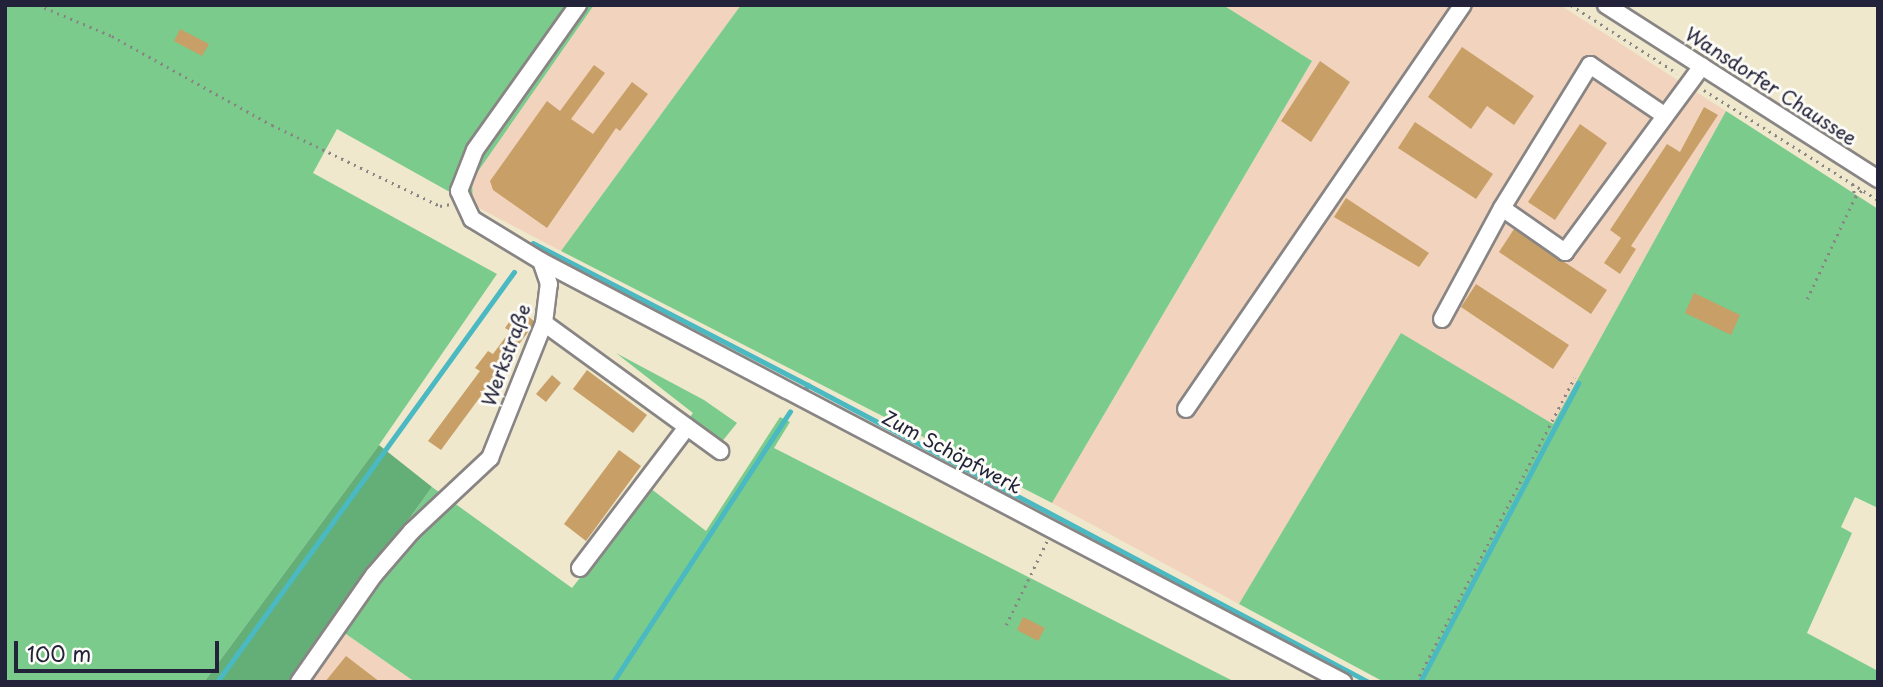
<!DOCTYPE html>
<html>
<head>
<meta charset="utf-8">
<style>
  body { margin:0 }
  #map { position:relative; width:1883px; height:687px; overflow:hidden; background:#efe8cd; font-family:"Playpen Sans",sans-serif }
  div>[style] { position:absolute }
  .built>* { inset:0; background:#f2d4be }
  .green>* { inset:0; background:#7bcb8c }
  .forest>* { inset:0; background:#64af78 }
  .stream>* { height:4.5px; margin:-2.25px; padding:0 2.25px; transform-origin:2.25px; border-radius:2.25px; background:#4ab9c1 }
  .building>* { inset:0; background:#c89f66 }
  .path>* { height:2.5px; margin-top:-1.25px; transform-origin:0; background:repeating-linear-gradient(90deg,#888584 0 2px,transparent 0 7px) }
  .roads { filter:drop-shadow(2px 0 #888584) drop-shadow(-2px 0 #888584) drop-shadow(0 2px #888584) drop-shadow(0 -2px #888584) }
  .minor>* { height:16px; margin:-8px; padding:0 8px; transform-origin:8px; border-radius:8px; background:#fff }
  span { translate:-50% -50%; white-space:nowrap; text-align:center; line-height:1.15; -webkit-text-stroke:6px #fdfcf7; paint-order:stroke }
  .street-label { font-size:19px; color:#22223b }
  .frame { position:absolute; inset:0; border:7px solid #22223b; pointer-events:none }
  .scale { position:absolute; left:14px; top:641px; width:205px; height:32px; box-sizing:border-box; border:4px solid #22223b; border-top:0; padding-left:9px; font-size:21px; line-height:24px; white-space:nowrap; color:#22223b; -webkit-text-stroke:5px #fdfcf7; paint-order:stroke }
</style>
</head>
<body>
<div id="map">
  <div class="built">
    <div style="clip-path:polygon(594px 5px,741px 5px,561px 251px,473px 205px,472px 180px)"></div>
    <div style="clip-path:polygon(1223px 5px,1560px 5px,1726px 111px,1553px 424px,1401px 334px,1239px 604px,1052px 503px,1312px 61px)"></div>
    <div style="clip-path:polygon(333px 625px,415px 682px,292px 682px)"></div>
  </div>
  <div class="green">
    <div style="clip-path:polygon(5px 5px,594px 5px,472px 180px,473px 205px,337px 129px,313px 173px,497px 274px,379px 445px,204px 682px,5px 682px)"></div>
    <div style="clip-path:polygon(741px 5px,1223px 5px,1312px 61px,1052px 503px,561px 251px)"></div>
    <div style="clip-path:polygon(1726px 111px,1878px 209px,1878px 508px,1855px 497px,1841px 527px,1852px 533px,1807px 633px,1878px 671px,1878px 682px,1384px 682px,1239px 604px,1401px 333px,1553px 424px)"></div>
    <div style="clip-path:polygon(616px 353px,704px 400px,737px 423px,720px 444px,687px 421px,693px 413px)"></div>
    <div style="clip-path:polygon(780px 417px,790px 422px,774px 448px,1235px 682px,415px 682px,333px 625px,432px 487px,572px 588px,650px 488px,706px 531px)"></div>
  </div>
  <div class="forest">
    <div style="clip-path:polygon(379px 445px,432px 487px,292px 682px,204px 682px)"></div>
  </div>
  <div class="stream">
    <div style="left:533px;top:243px;width:309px;rotate:27.3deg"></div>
    <div style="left:804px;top:391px;width:7px;rotate:-56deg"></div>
    <div style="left:808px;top:385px;width:635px;rotate:27.9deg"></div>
    <div style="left:217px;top:682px;width:506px;rotate:-54.08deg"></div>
    <div style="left:613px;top:682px;width:323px;rotate:-56.8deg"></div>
    <div style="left:1420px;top:682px;width:338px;rotate:-62.1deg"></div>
  </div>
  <div class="building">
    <div style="clip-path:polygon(180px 29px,209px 44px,202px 56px,174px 41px)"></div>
    <div style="clip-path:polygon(1462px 47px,1534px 96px,1514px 125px,1487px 106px,1471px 129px,1428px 97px)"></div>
    <div style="clip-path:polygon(1320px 61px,1350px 82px,1311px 142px,1281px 121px)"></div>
    <div style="clip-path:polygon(594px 65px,605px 73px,571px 119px,593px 134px,632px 82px,648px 94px,620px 131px,616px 128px,547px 228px,493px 190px,490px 181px,547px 101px,560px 111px)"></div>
    <div style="clip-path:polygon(1704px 107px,1718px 115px,1631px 246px,1636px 249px,1620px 274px,1604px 263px,1621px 238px,1610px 230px,1667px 144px,1680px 152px)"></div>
    <div style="clip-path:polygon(1415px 122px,1493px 174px,1476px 199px,1398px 148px)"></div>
    <div style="clip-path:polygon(1580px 124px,1607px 143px,1555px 220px,1528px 202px)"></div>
    <div style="clip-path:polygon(1346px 198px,1429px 253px,1419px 267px,1334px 217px)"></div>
    <div style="clip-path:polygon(1514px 229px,1607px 290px,1591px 314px,1499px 252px)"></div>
    <div style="clip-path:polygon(1476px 284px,1569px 345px,1553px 369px,1461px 307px)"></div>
    <div style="clip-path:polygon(1694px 293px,1740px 315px,1731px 335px,1685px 313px)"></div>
    <div style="clip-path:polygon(518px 309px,534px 321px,531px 328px,441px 450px,428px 441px,480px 371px,475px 368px,488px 351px,493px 354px,510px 331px,505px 328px)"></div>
    <div style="clip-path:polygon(587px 370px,647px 415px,633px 433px,573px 389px)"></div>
    <div style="clip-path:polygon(552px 375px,561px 383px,546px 402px,536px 394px)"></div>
    <div style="clip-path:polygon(619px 450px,641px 466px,586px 541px,564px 524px)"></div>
    <div style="clip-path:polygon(1023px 617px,1045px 628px,1038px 641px,1017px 630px)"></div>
    <div style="clip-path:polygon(346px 656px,380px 682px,325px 682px)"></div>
  </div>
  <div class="path">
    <div style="left:38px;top:5px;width:80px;rotate:22.7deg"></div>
    <div style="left:112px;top:36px;width:183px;rotate:29.1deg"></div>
    <div style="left:272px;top:125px;width:187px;rotate:25.7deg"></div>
    <div style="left:440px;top:206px;width:11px;rotate:-10deg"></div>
    <div style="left:1571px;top:5px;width:126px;rotate:32.7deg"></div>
    <div style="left:1704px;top:90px;width:206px;rotate:32.3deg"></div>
    <div style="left:1853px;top:184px;width:13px;rotate:81deg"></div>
    <div style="left:1807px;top:299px;width:113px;rotate:-64.8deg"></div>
    <div style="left:1855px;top:197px;width:10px;rotate:-45deg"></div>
    <div style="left:1006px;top:625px;width:93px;rotate:-64deg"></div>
    <div style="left:1416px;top:682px;width:343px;rotate:-62.5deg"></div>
  </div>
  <div class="roads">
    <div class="minor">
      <div style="left:1606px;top:5px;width:323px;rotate:32.6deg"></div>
      <div style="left:1502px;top:208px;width:77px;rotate:34.9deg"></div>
      <div style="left:1565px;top:252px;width:231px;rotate:-53.6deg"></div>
      <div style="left:541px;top:261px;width:906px;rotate:27.7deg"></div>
      <div style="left:1442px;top:319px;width:126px;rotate:-61.6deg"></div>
      <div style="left:1502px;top:208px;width:168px;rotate:-58.4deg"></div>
      <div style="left:1590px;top:65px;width:89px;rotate:34deg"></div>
      <div style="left:544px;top:323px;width:218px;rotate:36deg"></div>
      <div style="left:1186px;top:409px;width:490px;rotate:-55.6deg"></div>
      <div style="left:580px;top:568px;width:177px;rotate:-52.8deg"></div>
      <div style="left:299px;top:682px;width:131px;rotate:-55deg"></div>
      <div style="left:374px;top:575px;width:58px;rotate:-49.2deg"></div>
      <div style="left:412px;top:531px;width:107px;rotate:-43.1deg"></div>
      <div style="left:490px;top:458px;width:145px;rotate:-68.2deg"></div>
      <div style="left:544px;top:323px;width:39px;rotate:-83deg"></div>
      <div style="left:549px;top:284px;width:24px;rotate:-109deg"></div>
      <div style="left:541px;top:261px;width:81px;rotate:-148.7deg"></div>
      <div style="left:472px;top:219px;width:31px;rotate:-115deg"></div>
      <div style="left:459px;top:191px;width:44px;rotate:-68.7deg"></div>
      <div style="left:475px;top:150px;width:178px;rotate:-54.6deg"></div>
    </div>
  </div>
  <div class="street-label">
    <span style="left:1771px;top:86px;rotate:33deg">Wansdorfer Chaussee</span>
    <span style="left:506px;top:355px;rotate:-70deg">Werkstraße</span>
    <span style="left:952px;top:452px;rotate:28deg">Zum Schöpfwerk</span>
  </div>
  <div class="frame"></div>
  <div class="scale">100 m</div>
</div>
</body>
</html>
